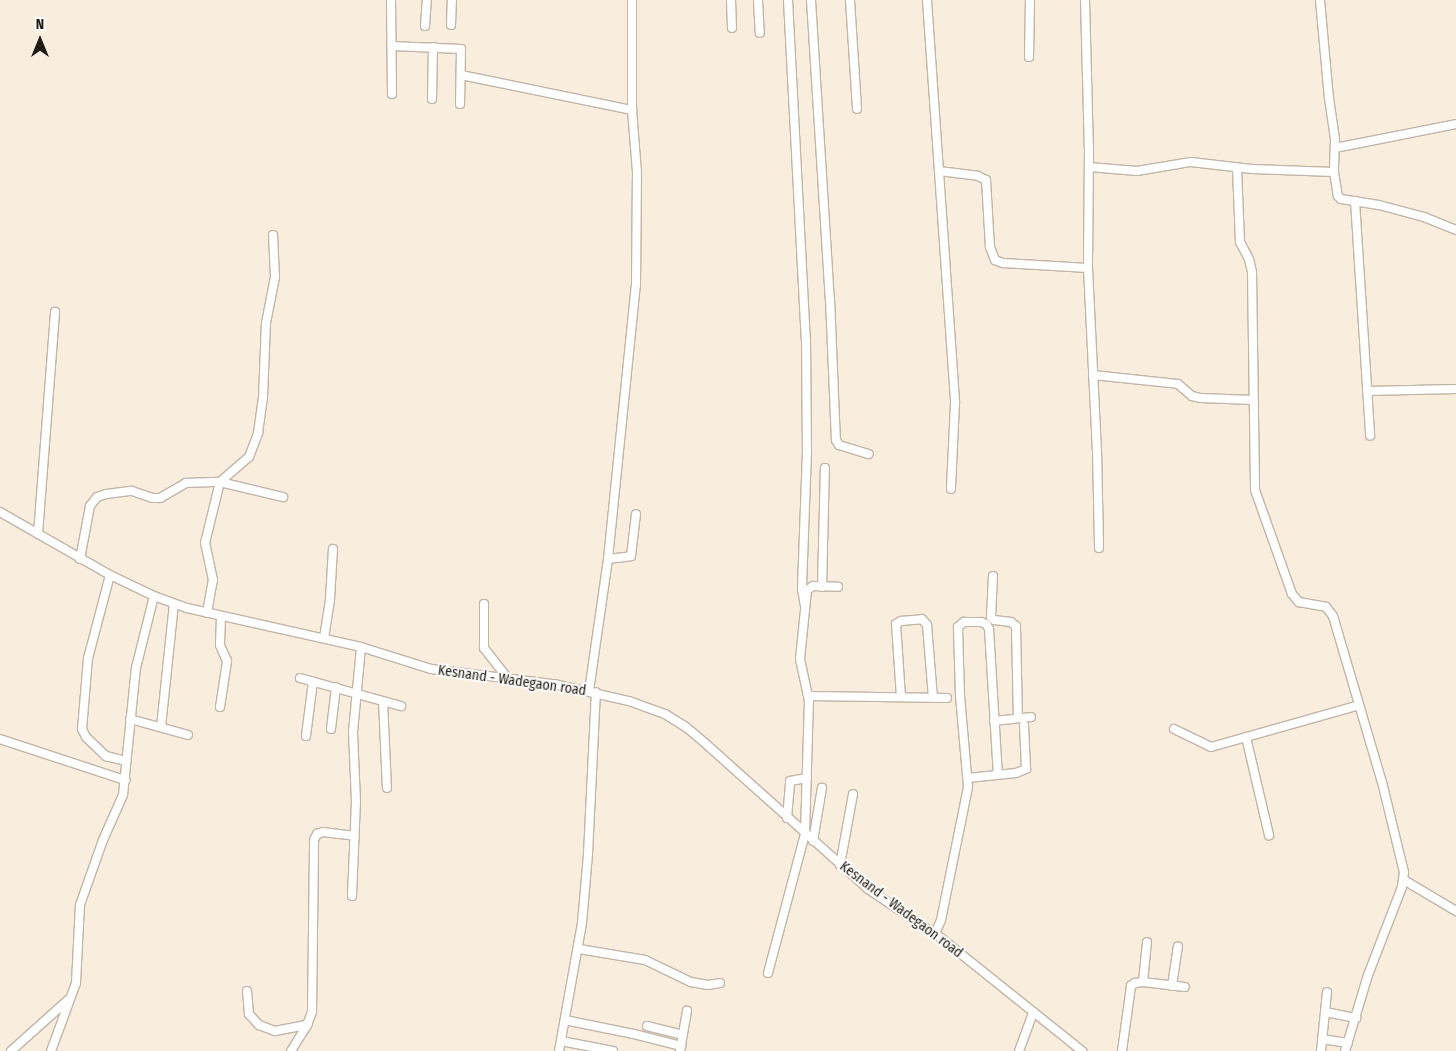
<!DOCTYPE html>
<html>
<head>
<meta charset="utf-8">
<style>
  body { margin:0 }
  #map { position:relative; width:1456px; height:1051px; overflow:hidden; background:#f9edde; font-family:"Fira Sans Condensed",sans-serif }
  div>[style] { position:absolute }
  .roads { filter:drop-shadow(1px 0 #c1b5a7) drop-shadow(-1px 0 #c1b5a7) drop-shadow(0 1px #c1b5a7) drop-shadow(0 -1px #c1b5a7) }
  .minor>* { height:8px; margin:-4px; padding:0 4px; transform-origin:4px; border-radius:4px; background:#fff }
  span { translate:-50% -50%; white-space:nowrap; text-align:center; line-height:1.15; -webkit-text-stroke:4px #fefcf9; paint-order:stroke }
  .street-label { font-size:14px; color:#1e1a15 }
  .north { position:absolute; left:15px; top:15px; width:50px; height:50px; -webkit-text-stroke:4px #fefcf9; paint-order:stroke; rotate:0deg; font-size:14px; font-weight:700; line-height:20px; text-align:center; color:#1e1a15 }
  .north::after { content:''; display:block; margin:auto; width:18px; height:22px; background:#1e1a15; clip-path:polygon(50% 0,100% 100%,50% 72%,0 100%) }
</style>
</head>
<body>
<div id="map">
  <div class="roads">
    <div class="minor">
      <div style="left:391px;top:0;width:94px;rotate:89.4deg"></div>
      <div style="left:731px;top:0;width:28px;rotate:88deg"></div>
      <div style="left:758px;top:0;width:33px;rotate:87deg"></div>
      <div style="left:788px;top:0;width:340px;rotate:87deg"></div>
      <div style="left:806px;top:340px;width:111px;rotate:89.5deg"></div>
      <div style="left:807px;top:451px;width:138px;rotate:92.1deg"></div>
      <div style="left:802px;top:589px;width:17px;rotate:80deg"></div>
      <div style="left:811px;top:0;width:300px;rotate:86.4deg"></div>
      <div style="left:830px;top:299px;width:141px;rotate:87.6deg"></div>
      <div style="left:836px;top:440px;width:6px;rotate:59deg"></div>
      <div style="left:839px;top:445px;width:31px;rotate:17deg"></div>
      <div style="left:850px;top:0;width:109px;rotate:86.3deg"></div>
      <div style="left:927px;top:0;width:404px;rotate:86deg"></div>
      <div style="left:955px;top:403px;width:86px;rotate:92.7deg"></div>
      <div style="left:1085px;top:0;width:149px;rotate:88.5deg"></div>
      <div style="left:1089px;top:149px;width:119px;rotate:90.5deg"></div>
      <div style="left:1088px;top:268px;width:182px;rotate:87.2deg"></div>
      <div style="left:1097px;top:450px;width:98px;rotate:88.8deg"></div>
      <div style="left:1320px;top:0;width:98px;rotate:84.8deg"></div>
      <div style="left:1329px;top:98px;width:41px;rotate:81.7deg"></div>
      <div style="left:1335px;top:139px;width:33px;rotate:92deg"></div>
      <div style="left:1334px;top:172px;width:24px;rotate:81deg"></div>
      <div style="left:1338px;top:196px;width:4px;rotate:45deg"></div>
      <div style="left:1341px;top:199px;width:38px;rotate:9deg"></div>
      <div style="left:1379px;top:205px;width:47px;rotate:14.9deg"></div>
      <div style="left:1424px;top:217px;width:35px;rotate:22deg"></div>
      <div style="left:451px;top:25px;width:25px;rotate:-88deg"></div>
      <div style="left:425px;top:26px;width:26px;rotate:-86deg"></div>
      <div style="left:392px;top:46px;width:69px;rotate:2.5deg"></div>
      <div style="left:461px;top:49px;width:55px;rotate:91deg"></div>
      <div style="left:1029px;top:57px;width:57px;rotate:-89deg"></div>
      <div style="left:461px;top:75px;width:175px;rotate:11.6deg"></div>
      <div style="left:432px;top:99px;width:52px;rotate:-88.9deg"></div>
      <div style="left:1335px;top:148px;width:123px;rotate:-11.2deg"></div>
      <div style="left:1089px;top:167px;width:48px;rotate:4.8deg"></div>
      <div style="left:1137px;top:171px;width:55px;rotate:-9.5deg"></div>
      <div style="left:1191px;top:162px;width:61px;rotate:6.5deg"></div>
      <div style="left:1252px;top:169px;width:82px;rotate:2.1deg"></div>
      <div style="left:1237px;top:168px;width:74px;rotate:87.7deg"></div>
      <div style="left:1240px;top:242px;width:19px;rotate:62deg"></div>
      <div style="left:1249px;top:259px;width:13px;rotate:77deg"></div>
      <div style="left:1252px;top:272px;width:218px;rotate:89.2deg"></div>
      <div style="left:1255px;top:490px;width:110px;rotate:70.4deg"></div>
      <div style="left:1292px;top:594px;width:11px;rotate:49deg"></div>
      <div style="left:1299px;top:602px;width:27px;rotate:10deg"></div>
      <div style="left:1326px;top:607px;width:11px;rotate:52deg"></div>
      <div style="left:1333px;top:616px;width:173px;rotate:73.6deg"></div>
      <div style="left:1382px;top:782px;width:93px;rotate:76.3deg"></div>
      <div style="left:1404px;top:872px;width:15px;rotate:98deg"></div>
      <div style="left:1402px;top:887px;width:94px;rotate:111.1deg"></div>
      <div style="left:1368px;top:975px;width:79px;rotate:106.8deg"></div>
      <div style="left:939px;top:171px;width:39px;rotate:7deg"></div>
      <div style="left:978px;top:176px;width:9px;rotate:27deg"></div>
      <div style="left:986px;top:180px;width:67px;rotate:86.6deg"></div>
      <div style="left:990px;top:247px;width:14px;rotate:69deg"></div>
      <div style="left:995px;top:260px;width:9px;rotate:21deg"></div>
      <div style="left:1003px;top:263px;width:85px;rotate:3.4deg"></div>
      <div style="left:1355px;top:201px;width:235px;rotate:86.3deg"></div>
      <div style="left:1093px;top:375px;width:85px;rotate:6deg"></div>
      <div style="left:1178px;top:384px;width:18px;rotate:41deg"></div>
      <div style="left:1192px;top:396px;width:9px;rotate:13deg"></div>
      <div style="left:1201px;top:398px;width:52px;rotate:2.2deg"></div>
      <div style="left:1367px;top:391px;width:89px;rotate:-1.3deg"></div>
      <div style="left:0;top:512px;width:127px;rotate:29.8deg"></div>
      <div style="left:110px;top:575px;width:49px;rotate:25.5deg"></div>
      <div style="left:154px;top:596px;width:35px;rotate:20deg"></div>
      <div style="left:187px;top:608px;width:178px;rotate:12.6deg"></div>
      <div style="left:361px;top:647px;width:73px;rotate:17.4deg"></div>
      <div style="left:431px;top:669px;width:124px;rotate:7deg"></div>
      <div style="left:554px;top:684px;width:77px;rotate:12.8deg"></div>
      <div style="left:629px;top:701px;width:38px;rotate:20deg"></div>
      <div style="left:665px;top:714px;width:25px;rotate:32deg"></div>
      <div style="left:686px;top:727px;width:26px;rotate:40deg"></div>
      <div style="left:706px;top:744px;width:217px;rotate:41.8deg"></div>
      <div style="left:868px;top:889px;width:88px;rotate:33.9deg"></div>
      <div style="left:941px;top:938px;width:181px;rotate:38.7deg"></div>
      <div style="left:38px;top:534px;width:223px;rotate:-85.6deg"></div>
      <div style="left:80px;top:559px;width:54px;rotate:-79.3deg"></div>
      <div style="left:90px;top:506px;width:11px;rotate:-52deg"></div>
      <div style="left:97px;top:497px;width:9px;rotate:-18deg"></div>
      <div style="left:106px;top:494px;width:26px;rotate:-7deg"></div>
      <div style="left:132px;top:491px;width:21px;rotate:19deg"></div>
      <div style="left:152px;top:498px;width:8px"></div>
      <div style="left:160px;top:498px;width:30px;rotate:-30deg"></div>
      <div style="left:186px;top:483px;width:34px;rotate:-2deg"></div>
      <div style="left:220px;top:482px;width:65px;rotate:13.4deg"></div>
      <div style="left:608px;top:559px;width:23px;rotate:-7deg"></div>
      <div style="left:631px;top:556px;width:42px;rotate:-83.2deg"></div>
      <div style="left:110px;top:575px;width:86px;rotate:104.8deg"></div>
      <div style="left:88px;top:658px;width:71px;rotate:94.8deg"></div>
      <div style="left:82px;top:729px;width:9px;rotate:63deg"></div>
      <div style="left:86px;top:737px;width:28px;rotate:44deg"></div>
      <div style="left:106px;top:756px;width:21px;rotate:14deg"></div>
      <div style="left:993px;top:576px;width:41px;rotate:92.8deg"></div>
      <div style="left:991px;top:617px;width:4px;rotate:45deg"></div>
      <div style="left:994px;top:620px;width:17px;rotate:7deg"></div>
      <div style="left:1011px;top:622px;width:6px;rotate:39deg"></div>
      <div style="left:1016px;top:626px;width:92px;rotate:88.8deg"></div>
      <div style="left:822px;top:587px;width:119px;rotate:-88.6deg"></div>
      <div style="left:484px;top:604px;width:44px;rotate:90deg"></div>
      <div style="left:484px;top:648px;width:39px;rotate:52deg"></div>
      <div style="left:207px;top:613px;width:34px;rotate:-80deg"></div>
      <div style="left:213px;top:580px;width:38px;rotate:-102deg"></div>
      <div style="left:205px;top:543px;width:63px;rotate:-76.2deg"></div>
      <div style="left:220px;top:482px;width:38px;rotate:-41deg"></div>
      <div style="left:249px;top:457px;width:26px;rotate:-69deg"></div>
      <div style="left:258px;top:433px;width:36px;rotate:-82deg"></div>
      <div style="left:263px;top:397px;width:74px;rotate:-87.7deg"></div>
      <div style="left:266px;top:323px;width:47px;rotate:-78.9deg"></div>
      <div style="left:275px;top:277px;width:42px;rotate:-92.7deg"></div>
      <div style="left:324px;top:638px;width:39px;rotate:-81deg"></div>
      <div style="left:330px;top:599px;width:50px;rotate:-86.6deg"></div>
      <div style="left:300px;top:678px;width:105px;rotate:15.5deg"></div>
      <div style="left:589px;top:691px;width:133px;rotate:-81.8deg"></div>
      <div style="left:608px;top:559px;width:275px;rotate:-84.2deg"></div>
      <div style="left:636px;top:285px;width:113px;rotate:-89.5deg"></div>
      <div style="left:637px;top:172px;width:62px;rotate:-94.6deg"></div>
      <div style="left:632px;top:110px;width:110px;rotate:-90deg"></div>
      <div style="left:809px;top:696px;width:138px;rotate:0.8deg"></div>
      <div style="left:901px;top:697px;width:73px;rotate:-93.9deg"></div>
      <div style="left:896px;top:624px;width:6px;rotate:-31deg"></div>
      <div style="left:901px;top:621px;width:21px;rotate:-5deg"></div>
      <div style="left:922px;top:619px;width:8px;rotate:50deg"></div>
      <div style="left:927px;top:625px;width:73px;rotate:85.3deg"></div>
      <div style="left:383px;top:701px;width:87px;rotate:87.4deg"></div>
      <div style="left:220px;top:707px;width:47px;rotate:-81.3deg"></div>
      <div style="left:227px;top:661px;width:17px;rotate:-114deg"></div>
      <div style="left:220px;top:645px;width:28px;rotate:-88deg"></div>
      <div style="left:130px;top:719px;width:60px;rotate:15.4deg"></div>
      <div style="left:994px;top:721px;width:37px;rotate:-6deg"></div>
      <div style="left:161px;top:727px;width:124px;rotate:-84deg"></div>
      <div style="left:331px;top:729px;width:42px;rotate:-83.2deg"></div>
      <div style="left:1174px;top:729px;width:41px;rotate:25.9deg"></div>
      <div style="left:1211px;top:747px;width:154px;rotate:-15.8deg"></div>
      <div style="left:306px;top:736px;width:55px;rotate:-82.7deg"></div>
      <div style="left:1246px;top:737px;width:101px;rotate:76.8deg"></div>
      <div style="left:0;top:739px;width:132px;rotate:18.2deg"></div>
      <div style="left:968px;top:778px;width:48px;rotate:-5.9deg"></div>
      <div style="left:1016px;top:773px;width:11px;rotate:-22deg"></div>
      <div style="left:1026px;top:769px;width:44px;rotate:-92.6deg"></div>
      <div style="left:787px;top:818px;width:37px;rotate:-85deg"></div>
      <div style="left:790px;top:781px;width:17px;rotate:-10deg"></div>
      <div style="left:813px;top:841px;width:54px;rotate:-80.4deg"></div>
      <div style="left:840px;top:865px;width:72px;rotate:-79.6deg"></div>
      <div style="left:1404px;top:880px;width:61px;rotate:30.8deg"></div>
      <div style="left:352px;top:896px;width:95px;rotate:-87.6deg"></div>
      <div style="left:356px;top:801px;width:69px;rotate:-92.5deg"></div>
      <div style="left:353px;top:732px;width:85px;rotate:-84.6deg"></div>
      <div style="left:935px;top:934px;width:15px;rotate:-67deg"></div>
      <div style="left:941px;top:920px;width:136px;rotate:-78.5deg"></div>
      <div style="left:968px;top:787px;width:91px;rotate:-95deg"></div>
      <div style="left:960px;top:696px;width:69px;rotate:-91.7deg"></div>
      <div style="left:958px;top:627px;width:8px;rotate:-40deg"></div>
      <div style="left:964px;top:622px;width:17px"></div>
      <div style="left:981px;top:622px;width:5px;rotate:22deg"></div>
      <div style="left:986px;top:624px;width:6px;rotate:59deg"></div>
      <div style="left:989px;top:629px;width:146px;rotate:86.5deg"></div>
      <div style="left:579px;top:949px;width:67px;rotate:9.5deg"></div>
      <div style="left:645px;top:960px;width:51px;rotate:25.6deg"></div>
      <div style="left:691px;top:982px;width:17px;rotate:10deg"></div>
      <div style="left:708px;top:985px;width:12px;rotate:-9deg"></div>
      <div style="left:768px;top:973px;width:144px;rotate:-75.1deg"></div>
      <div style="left:805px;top:834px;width:133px;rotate:-88.3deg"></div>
      <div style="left:809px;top:701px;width:43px;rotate:-102.1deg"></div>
      <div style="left:800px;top:659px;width:69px;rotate:-84.2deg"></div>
      <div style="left:807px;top:590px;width:7px;rotate:-34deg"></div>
      <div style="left:813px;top:586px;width:25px;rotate:2deg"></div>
      <div style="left:1143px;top:982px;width:40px;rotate:-84.3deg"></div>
      <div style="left:1172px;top:986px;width:40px;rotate:-81.5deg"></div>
      <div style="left:247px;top:991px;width:23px;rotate:85deg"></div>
      <div style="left:249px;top:1014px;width:15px;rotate:48deg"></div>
      <div style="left:259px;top:1025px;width:17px;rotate:21deg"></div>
      <div style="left:275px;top:1031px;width:33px;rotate:-11deg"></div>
      <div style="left:1325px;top:1012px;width:32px;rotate:11deg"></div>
      <div style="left:565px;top:1020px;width:70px;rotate:11.5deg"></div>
      <div style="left:634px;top:1034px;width:49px;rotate:14.3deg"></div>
      <div style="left:647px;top:1026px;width:37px;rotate:14deg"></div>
      <div style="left:1322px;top:1039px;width:26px;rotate:9deg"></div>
      <div style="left:561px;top:1041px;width:53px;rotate:10.9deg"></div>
      <div style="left:11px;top:1051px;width:78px;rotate:-41.9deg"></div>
      <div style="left:51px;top:1051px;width:72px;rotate:-69.8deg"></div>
      <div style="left:76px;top:983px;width:78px;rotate:-87.1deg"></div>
      <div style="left:80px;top:905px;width:69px;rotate:-70.5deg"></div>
      <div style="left:103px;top:840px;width:49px;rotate:-66deg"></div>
      <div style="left:123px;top:795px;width:128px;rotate:-84.2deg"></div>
      <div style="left:136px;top:668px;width:74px;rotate:-76deg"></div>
      <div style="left:291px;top:1051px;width:31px;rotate:-58deg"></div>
      <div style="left:307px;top:1025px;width:14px;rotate:-69deg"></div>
      <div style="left:312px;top:1012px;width:172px;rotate:-89.3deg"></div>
      <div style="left:314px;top:840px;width:7px;rotate:-63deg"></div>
      <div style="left:317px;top:834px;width:6px;rotate:-18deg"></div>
      <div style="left:323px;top:832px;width:32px;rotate:7deg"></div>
      <div style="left:559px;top:1051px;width:130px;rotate:-79.8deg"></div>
      <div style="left:582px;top:923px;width:69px;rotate:-85deg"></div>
      <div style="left:588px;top:854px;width:162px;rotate:-87.2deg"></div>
      <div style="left:680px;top:1051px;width:41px;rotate:-80.1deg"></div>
      <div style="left:1019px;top:1051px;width:40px;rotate:-69.8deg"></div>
      <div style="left:1122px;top:1051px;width:66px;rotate:-82.1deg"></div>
      <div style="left:1131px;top:986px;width:5px;rotate:-37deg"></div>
      <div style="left:1135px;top:983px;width:8px;rotate:-7deg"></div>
      <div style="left:1143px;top:982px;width:42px;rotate:6.8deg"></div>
      <div style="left:1321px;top:1051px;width:59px;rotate:-84.2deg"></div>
    </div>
  </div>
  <div class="street-label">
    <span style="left:512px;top:681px;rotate:8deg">Kesnand - Wadegaon road</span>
    <span style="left:901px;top:910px;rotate:37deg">Kesnand - Wadegaon road</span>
  </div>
  <div class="north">N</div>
</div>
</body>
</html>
